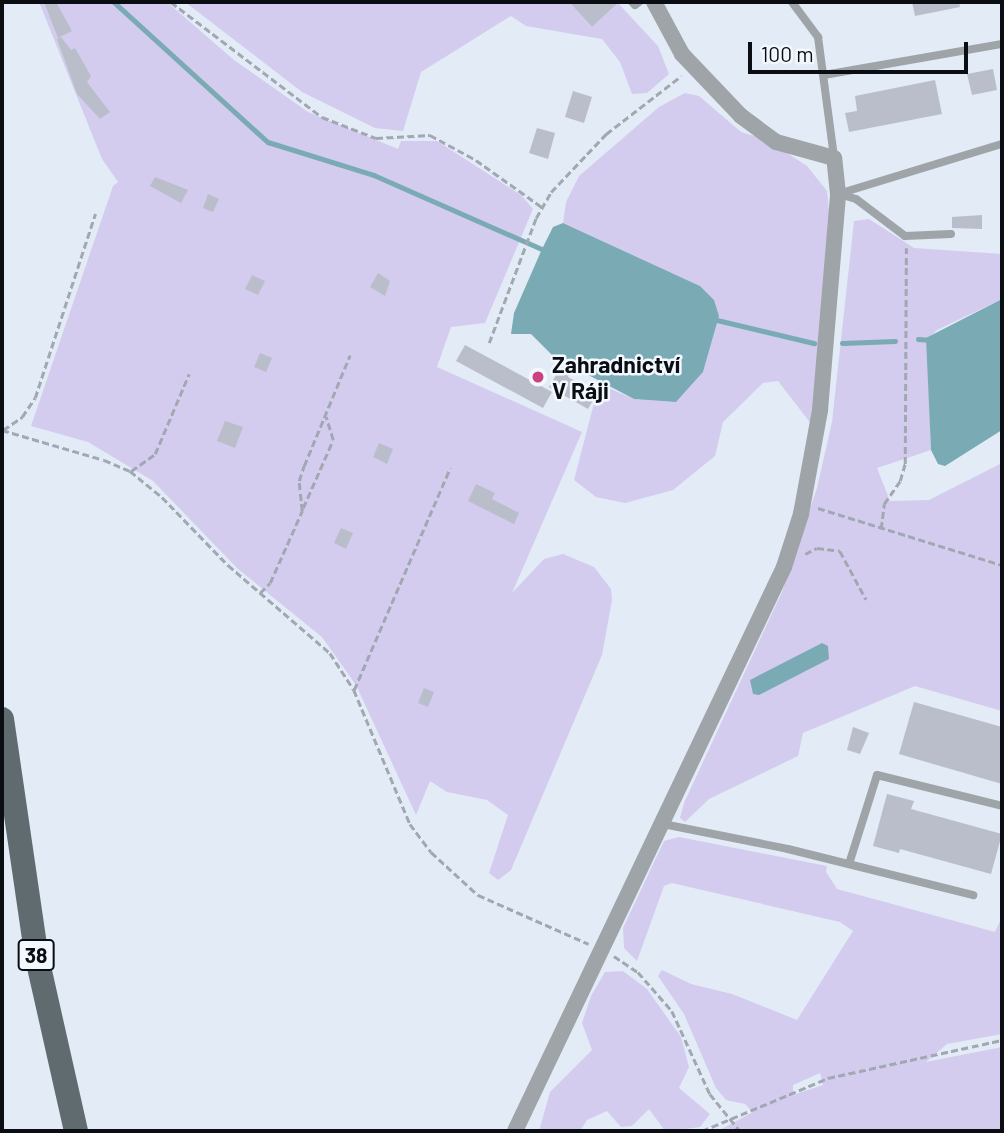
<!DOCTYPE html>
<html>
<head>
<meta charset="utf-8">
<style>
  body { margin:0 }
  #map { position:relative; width:1004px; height:1133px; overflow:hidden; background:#e2ebf6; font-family:Barlow,sans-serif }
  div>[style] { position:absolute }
  .green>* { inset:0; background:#d3ccee }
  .water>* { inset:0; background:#7aabb5 }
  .stream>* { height:4.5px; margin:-2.25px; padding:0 2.25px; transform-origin:2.25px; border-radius:2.25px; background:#7aabb5 }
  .building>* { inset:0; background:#babecb }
  .path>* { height:2.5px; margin-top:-1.25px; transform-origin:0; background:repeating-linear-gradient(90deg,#a1a8b1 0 7px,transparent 0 10.5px) }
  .service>* { height:8px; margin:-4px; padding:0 4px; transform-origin:4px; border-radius:4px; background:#9ea4a7 }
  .minor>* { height:16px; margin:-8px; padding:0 8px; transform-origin:8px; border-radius:8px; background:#9ea4a7 }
  .primary>* { height:24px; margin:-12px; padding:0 12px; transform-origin:12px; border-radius:12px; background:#606b70 }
  .dots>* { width:19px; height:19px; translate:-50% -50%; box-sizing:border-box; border:4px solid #f2f8fe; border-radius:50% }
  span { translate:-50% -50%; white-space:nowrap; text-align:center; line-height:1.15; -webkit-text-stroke:5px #f2f8fe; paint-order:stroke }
  .shield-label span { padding:2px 5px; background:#f2f8fe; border:2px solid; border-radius:5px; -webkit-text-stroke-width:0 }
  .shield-label { font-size:21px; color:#0a0d11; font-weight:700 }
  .poi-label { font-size:23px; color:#0a0d11; font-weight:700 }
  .left { translate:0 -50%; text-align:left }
  .frame { position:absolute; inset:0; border:4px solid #0a0d11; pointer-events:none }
  .scale { position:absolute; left:748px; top:42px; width:220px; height:32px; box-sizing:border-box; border:4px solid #0a0d11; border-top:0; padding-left:9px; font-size:21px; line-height:24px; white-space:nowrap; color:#0a0d11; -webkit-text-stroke:5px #f2f8fe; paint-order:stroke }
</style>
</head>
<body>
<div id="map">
  <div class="green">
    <div style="clip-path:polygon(39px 2px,167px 2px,234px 60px,308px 112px,398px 149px,401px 141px,437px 141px,521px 195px,533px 209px,485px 323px,451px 327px,437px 367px,582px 432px,512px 593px,544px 559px,563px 554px,594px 567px,611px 589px,612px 600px,602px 655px,511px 870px,498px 880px,489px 873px,508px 815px,487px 800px,447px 792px,430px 781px,416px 815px,356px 685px,322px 637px,238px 569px,153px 481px,88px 442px,31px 426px,113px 186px,118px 182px,102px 159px)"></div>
    <div style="clip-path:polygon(185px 2px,569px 2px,592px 27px,618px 3px,658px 46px,669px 74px,647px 93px,632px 94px,620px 62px,602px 39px,526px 26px,511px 16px,421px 72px,403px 131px,375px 128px,302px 92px)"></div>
    <div style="clip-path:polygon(685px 93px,699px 96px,741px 132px,767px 140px,807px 166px,827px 191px,831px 231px,812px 425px,778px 381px,763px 383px,723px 422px,715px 456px,673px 490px,625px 503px,596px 497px,574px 480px,599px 384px,634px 399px,676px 402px,703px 372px,719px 316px,700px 286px,563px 223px,566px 202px,579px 176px,659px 107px)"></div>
    <div style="clip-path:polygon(869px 219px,914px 248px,1002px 254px,1002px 299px,937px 330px,927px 340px,931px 450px,877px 468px,890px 501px,929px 500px,1002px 463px,1002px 711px,915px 686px,803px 733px,798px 756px,709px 799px,685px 822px,680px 818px,684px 803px,782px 592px,817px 488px,832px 422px,854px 221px)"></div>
    <div style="clip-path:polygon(evenodd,679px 837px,827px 866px,826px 872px,837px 889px,995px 932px,1002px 917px,1002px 1034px,947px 1044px,926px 1062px,1002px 1047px,1002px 1131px,718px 1131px,753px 1112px,745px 1104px,726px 1100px,716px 1088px,684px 1014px,658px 976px,662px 970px,691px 984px,732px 994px,797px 1020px,853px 931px,840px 922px,672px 883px,664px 886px,637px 961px,624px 948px,623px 928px,664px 841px,679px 837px,820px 1073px,823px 1085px,793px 1095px,793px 1085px,820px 1073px)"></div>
    <div style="clip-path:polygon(623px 971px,647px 989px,681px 1037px,689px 1067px,679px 1088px,710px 1114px,700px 1127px,671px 1131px,665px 1131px,649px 1109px,632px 1126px,621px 1127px,607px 1111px,587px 1120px,580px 1131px,539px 1131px,550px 1092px,592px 1050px,582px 1023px,591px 996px,605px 972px)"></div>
  </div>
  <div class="water">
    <div style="clip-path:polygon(563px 223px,700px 286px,714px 300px,719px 316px,703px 372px,676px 402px,634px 399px,554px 357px,531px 334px,511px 334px,514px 313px,542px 249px,553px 227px)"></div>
    <div style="clip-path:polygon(1002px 299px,1002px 430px,945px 466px,938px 464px,931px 450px,926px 338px)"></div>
    <div style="clip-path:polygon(822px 643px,828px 646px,829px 659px,759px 695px,753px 694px,750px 680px)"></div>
  </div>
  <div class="stream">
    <div style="left:114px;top:2px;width:208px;rotate:42.3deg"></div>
    <div style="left:268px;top:142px;width:111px;rotate:17.3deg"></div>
    <div style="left:374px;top:175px;width:188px;rotate:23.8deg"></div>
    <div style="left:713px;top:319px;width:104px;rotate:13.4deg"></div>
    <div style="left:918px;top:339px;width:13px;rotate:4deg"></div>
    <div style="left:842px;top:343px;width:53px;rotate:-2.2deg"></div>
  </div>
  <div class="building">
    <div style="clip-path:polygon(44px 2px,56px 2px,72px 31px,58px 38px)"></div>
    <div style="clip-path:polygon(569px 2px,619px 2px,592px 27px)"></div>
    <div style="clip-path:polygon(912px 2px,959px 2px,960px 7px,915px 16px)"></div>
    <div style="clip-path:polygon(61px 37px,71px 50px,75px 48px,91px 76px,87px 82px,110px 112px,100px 119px,77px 94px,57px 39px)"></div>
    <div style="clip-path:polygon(993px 69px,997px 90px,972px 95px,967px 74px)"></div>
    <div style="clip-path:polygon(935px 80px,942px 114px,849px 132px,845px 113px,857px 111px,855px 96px)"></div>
    <div style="clip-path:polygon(573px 91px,592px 97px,584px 123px,565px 117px)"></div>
    <div style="clip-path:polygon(537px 128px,555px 133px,548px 159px,529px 153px)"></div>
    <div style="clip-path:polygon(155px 177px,188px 190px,181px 203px,150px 186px)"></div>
    <div style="clip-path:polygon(208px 194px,219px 199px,213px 212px,203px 208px)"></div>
    <div style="clip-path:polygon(982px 215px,982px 229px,952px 228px,952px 217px)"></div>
    <div style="clip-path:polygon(378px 273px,390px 281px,385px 296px,370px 287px)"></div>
    <div style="clip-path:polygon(252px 275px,265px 281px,258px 295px,245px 289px)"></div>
    <div style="clip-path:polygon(465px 345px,552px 392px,543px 408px,456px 361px)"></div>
    <div style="clip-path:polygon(260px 353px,272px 358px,266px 372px,254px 367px)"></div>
    <div style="clip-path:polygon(561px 367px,570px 372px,568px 377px,597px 393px,588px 409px,549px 387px)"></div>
    <div style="clip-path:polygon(225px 421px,243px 427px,235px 448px,217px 441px)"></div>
    <div style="clip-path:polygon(379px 443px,393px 449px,387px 464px,373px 457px)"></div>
    <div style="clip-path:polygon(476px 484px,495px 493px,492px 499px,519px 513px,514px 524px,468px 501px)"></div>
    <div style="clip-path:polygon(341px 528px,353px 533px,346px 549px,334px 543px)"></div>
    <div style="clip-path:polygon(424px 688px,434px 692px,428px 707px,418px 703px)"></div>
    <div style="clip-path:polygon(914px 702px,1002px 727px,1002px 784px,899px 754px)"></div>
    <div style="clip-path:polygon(853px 727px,869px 733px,860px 754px,847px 750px)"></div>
    <div style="clip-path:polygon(887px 794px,914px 801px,911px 809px,1002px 834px,991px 874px,900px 849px,899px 853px,873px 846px)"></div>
  </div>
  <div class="path">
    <div style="left:171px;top:2px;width:190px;rotate:37.3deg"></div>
    <div style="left:322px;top:117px;width:58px;rotate:21.3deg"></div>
    <div style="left:376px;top:138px;width:54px;rotate:-3.2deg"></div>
    <div style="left:430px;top:135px;width:52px;rotate:28.5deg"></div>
    <div style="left:476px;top:160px;width:81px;rotate:35.5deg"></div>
    <div style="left:489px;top:343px;width:134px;rotate:-69.4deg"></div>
    <div style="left:536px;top:218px;width:30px;rotate:-60deg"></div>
    <div style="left:551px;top:192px;width:80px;rotate:-46.5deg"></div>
    <div style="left:606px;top:134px;width:95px;rotate:-37.7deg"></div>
    <div style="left:2px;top:430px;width:106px;rotate:16.4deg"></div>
    <div style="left:104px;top:460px;width:28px;rotate:23deg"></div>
    <div style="left:130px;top:471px;width:41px;rotate:39.1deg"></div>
    <div style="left:162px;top:497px;width:95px;rotate:45.9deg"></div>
    <div style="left:228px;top:565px;width:135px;rotate:40.8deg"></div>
    <div style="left:330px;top:653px;width:44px;rotate:57deg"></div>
    <div style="left:354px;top:690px;width:145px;rotate:67.3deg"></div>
    <div style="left:410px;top:824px;width:35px;rotate:53deg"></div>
    <div style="left:431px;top:852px;width:64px;rotate:42.5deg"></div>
    <div style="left:478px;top:895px;width:121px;rotate:23.8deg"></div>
    <div style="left:3px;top:430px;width:23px;rotate:-34deg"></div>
    <div style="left:22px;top:417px;width:23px;rotate:-56deg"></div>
    <div style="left:35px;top:398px;width:194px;rotate:-71.9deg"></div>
    <div style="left:131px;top:471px;width:29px;rotate:-35deg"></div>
    <div style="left:155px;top:454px;width:87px;rotate:-67deg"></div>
    <div style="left:303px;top:508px;width:74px;rotate:-66.2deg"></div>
    <div style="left:333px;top:440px;width:24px;rotate:-107deg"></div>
    <div style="left:818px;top:508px;width:193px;rotate:17.2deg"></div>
    <div style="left:881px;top:529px;width:25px;rotate:-83deg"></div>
    <div style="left:884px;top:504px;width:28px;rotate:-55deg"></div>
    <div style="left:900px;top:481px;width:18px;rotate:-74deg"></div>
    <div style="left:905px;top:464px;width:216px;rotate:-89.7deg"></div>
    <div style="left:805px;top:554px;width:13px;rotate:-27deg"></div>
    <div style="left:817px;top:548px;width:23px;rotate:7deg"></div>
    <div style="left:840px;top:551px;width:55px;rotate:61.6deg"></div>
    <div style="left:260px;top:593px;width:14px;rotate:-45deg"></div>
    <div style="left:270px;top:583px;width:79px;rotate:-66deg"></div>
    <div style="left:302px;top:511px;width:30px;rotate:-96deg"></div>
    <div style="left:299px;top:481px;width:16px;rotate:-72deg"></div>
    <div style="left:304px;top:466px;width:120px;rotate:-67.5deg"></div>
    <div style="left:354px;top:690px;width:242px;rotate:-66.6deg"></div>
    <div style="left:614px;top:956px;width:29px;rotate:34deg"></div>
    <div style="left:638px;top:972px;width:52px;rotate:48.9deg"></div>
    <div style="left:672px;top:1011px;width:91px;rotate:65.4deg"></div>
    <div style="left:710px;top:1094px;width:48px;rotate:51deg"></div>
    <div style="left:702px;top:1131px;width:137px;rotate:-22.8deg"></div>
    <div style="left:828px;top:1078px;width:178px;rotate:-12.3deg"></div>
  </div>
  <div class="service">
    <div style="left:632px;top:2px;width:4px;rotate:45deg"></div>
    <div style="left:635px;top:5px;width:5px;rotate:-37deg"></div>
    <div style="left:792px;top:2px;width:44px;rotate:53.4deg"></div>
    <div style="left:818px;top:37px;width:121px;rotate:82.4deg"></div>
    <div style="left:824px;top:75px;width:181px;rotate:-9.9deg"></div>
    <div style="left:951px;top:234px;width:46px;rotate:177.5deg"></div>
    <div style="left:905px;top:236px;width:61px;rotate:-142.9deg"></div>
    <div style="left:856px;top:199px;width:19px;rotate:-164deg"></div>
    <div style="left:838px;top:194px;width:171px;rotate:-17deg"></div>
    <div style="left:663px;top:824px;width:127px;rotate:11.3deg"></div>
    <div style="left:788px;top:849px;width:191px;rotate:14deg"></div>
    <div style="left:849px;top:864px;width:93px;rotate:-72.5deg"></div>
    <div style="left:877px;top:775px;width:129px;rotate:13.9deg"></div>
  </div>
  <div class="minor">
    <div style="left:515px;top:1131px;width:625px;rotate:-64.5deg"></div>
    <div style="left:784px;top:567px;width:56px;rotate:-72.2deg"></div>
    <div style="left:801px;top:514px;width:106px;rotate:-79.6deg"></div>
    <div style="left:820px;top:410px;width:217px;rotate:-85.2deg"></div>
    <div style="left:838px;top:194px;width:36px;rotate:-96deg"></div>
    <div style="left:834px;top:158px;width:60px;rotate:-164.6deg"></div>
    <div style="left:776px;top:142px;width:44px;rotate:-143.4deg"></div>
    <div style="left:741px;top:116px;width:86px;rotate:-133.6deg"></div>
    <div style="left:682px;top:54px;width:59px;rotate:-118.3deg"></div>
  </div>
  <div class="primary">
    <div style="left:2px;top:719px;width:242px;rotate:81.7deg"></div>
    <div style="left:37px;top:958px;width:177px;rotate:77.3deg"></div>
  </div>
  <div class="dots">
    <div style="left:538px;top:377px;background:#ca4380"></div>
  </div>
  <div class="shield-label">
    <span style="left:36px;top:955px">38</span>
  </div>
  <div class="poi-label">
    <span class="left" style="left:552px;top:377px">Zahradnictví<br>V Ráji</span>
  </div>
  <div class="frame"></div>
  <div class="scale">100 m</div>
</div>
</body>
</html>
